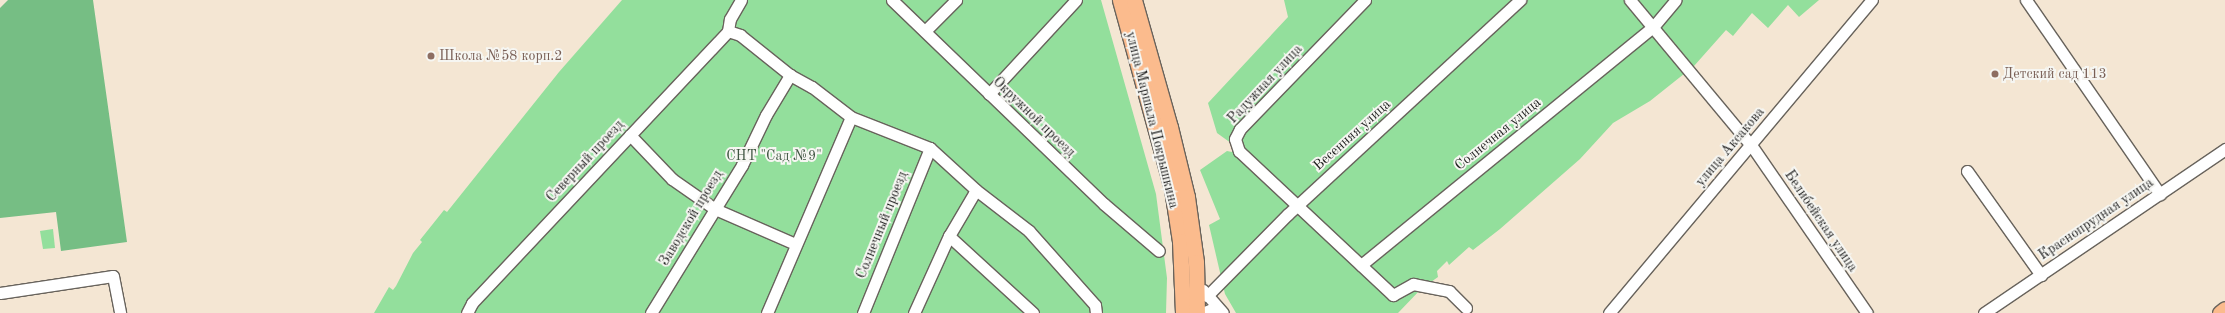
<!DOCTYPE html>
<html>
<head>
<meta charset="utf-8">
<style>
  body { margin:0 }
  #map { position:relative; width:2225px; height:313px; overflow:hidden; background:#f4e6d3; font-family:"Old Standard TT",serif }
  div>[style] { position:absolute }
  .green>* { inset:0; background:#93df9c }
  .forest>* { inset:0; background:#76be84 }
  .roads { filter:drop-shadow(1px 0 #68635c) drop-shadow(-1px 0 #68635c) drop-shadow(0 1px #68635c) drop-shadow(0 -1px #68635c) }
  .minor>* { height:11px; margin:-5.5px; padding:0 5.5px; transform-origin:5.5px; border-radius:5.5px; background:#fff }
  .major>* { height:15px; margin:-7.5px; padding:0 7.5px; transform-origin:7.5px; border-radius:7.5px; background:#fbbb8d }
  .dots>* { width:11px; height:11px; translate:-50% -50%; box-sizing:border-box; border:2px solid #f6f6f2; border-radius:50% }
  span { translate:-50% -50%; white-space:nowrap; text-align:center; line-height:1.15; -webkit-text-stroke:4px #f6f6f2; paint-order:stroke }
  .education-label { font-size:14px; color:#785e54 }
  .left { translate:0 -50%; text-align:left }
  .street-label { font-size:14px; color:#1c1c1c }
  .park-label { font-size:14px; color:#405642 }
</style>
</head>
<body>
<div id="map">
  <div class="green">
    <div style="clip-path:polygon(622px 0,1101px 0,1156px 194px,1167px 278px,1166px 313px,374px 313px,389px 287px,393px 290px,396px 286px,413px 253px,422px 242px,420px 240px,444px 210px,447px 212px,559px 72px)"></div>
    <div style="clip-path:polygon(1284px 0,1819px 0,1799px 17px,1788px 5px,1768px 28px,1752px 13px,1733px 36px,1726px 30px,1694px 66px,1650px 101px,1613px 123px,1580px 159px,1500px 229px,1473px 250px,1469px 247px,1449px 265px,1447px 261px,1437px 271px,1438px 277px,1421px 289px,1398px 313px,1236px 313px,1225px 294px,1209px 225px,1220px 219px,1200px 170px,1227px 151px,1232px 152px,1235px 146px,1217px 133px,1208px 103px,1288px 17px)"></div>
    <div style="clip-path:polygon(53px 229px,55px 248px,43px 249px,40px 231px)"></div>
  </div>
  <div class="forest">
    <div style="clip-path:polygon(8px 0,93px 0,127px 242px,61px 251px,56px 212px,0 218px,0 8px)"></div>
  </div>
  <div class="roads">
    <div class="minor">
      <div style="left:892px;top:0;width:294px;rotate:43.9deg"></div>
      <div style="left:1104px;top:204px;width:72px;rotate:40.5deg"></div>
      <div style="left:1365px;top:0;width:180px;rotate:134.1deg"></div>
      <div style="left:1240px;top:129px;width:11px;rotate:117deg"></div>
      <div style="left:1235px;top:139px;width:13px;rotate:72deg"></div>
      <div style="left:1239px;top:151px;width:211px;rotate:43.1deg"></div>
      <div style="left:1393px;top:295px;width:23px;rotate:-29deg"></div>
      <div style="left:1413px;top:284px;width:37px;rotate:11deg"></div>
      <div style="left:1449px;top:291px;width:24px;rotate:45deg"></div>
      <div style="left:1630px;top:0;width:189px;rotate:50.2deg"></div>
      <div style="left:1751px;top:145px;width:204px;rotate:55.4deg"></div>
      <div style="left:2026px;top:0;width:236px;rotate:55.4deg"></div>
      <div style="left:728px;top:31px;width:13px;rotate:18deg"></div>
      <div style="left:740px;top:35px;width:64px;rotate:38.7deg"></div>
      <div style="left:790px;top:75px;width:25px;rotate:29deg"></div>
      <div style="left:812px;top:87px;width:49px;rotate:37.6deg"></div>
      <div style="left:851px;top:117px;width:85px;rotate:21.4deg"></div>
      <div style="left:930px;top:148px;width:62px;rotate:42.4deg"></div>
      <div style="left:976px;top:190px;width:67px;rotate:37.7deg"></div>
      <div style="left:1029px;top:231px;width:99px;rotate:48.3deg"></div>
      <div style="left:1095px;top:305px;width:8px;rotate:83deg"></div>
      <div style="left:728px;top:31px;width:12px;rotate:-81deg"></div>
      <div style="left:730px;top:19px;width:22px;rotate:-60deg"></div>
      <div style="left:925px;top:31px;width:44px;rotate:-45deg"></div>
      <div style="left:989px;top:94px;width:128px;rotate:-47.2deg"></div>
      <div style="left:630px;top:135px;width:61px;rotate:46.3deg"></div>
      <div style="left:672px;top:179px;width:52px;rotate:34.9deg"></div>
      <div style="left:715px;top:209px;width:87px;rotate:23.6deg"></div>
      <div style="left:1967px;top:171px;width:128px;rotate:54.6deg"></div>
      <div style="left:949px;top:236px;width:114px;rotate:42.5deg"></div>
      <div style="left:1361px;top:265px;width:377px;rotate:-39.2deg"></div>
      <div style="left:1653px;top:27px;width:35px;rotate:-50deg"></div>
      <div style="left:1203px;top:290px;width:30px;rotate:49deg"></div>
      <div style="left:0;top:293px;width:114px;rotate:-8.6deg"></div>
      <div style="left:113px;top:276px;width:38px;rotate:79deg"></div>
      <div style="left:1207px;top:296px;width:115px;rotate:-45.4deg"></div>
      <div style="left:1288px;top:214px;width:316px;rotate:-42.7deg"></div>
      <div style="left:467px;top:313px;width:11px;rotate:-63deg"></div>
      <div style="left:472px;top:303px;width:374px;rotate:-46.7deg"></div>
      <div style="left:651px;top:313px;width:174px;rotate:-58.4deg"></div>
      <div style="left:742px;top:165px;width:55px;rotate:-64.4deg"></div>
      <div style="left:766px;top:115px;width:47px;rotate:-59deg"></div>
      <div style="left:767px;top:313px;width:213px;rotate:-66.8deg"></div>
      <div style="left:863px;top:313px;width:178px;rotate:-67.9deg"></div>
      <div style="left:914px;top:313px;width:85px;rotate:-65.6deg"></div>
      <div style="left:949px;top:236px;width:53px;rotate:-59.6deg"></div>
      <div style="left:1202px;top:313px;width:11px;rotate:-22deg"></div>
      <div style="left:1212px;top:309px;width:9px;rotate:13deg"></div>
      <div style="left:1609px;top:313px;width:409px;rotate:-50deg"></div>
      <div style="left:1984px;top:313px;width:292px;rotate:-34.2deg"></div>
    </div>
    <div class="major">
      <div style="left:1120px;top:0;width:196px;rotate:74.6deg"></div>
      <div style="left:1172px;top:189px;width:53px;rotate:81.3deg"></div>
      <div style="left:1180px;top:241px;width:72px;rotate:87.6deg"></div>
      <div style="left:1134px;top:0;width:132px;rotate:74.2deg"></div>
      <div style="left:1170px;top:127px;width:72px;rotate:76.3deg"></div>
      <div style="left:1187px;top:197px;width:66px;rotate:82.1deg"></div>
      <div style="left:1196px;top:262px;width:51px;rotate:88.9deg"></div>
      <div style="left:2220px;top:313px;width:6px;rotate:-39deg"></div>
    </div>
  </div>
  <div class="dots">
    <div style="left:431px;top:56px;background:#8d6e63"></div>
    <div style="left:1995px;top:74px;background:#8d6e63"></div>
  </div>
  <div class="education-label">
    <span class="left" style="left:439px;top:56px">Школа №58 корп.2</span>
    <span class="left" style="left:2003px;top:74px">Детский сад 113</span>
  </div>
  <div class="street-label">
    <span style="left:1265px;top:84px;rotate:-47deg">Радужная улица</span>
    <span style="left:1034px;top:117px;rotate:44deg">Окружной проезд</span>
    <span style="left:1152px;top:120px;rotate:76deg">улица Маршала Покрышкина</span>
    <span style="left:1498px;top:134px;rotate:-39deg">Солнечная улица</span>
    <span style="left:1352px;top:135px;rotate:-42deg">Весенняя улица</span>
    <span style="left:1730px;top:147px;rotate:-50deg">улица Аксакова</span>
    <span style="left:585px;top:161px;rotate:-47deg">Северный проезд</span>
    <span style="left:691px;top:218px;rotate:-59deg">Заводской проезд</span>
    <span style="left:2096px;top:219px;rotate:-34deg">Краснопрудная улица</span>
    <span style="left:1821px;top:221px;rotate:56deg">Белибейская улица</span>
    <span style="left:882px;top:225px;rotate:-68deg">Солнечный проезд</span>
  </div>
  <div class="park-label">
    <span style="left:774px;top:156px">СНТ "Сад №9"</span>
  </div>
</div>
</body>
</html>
